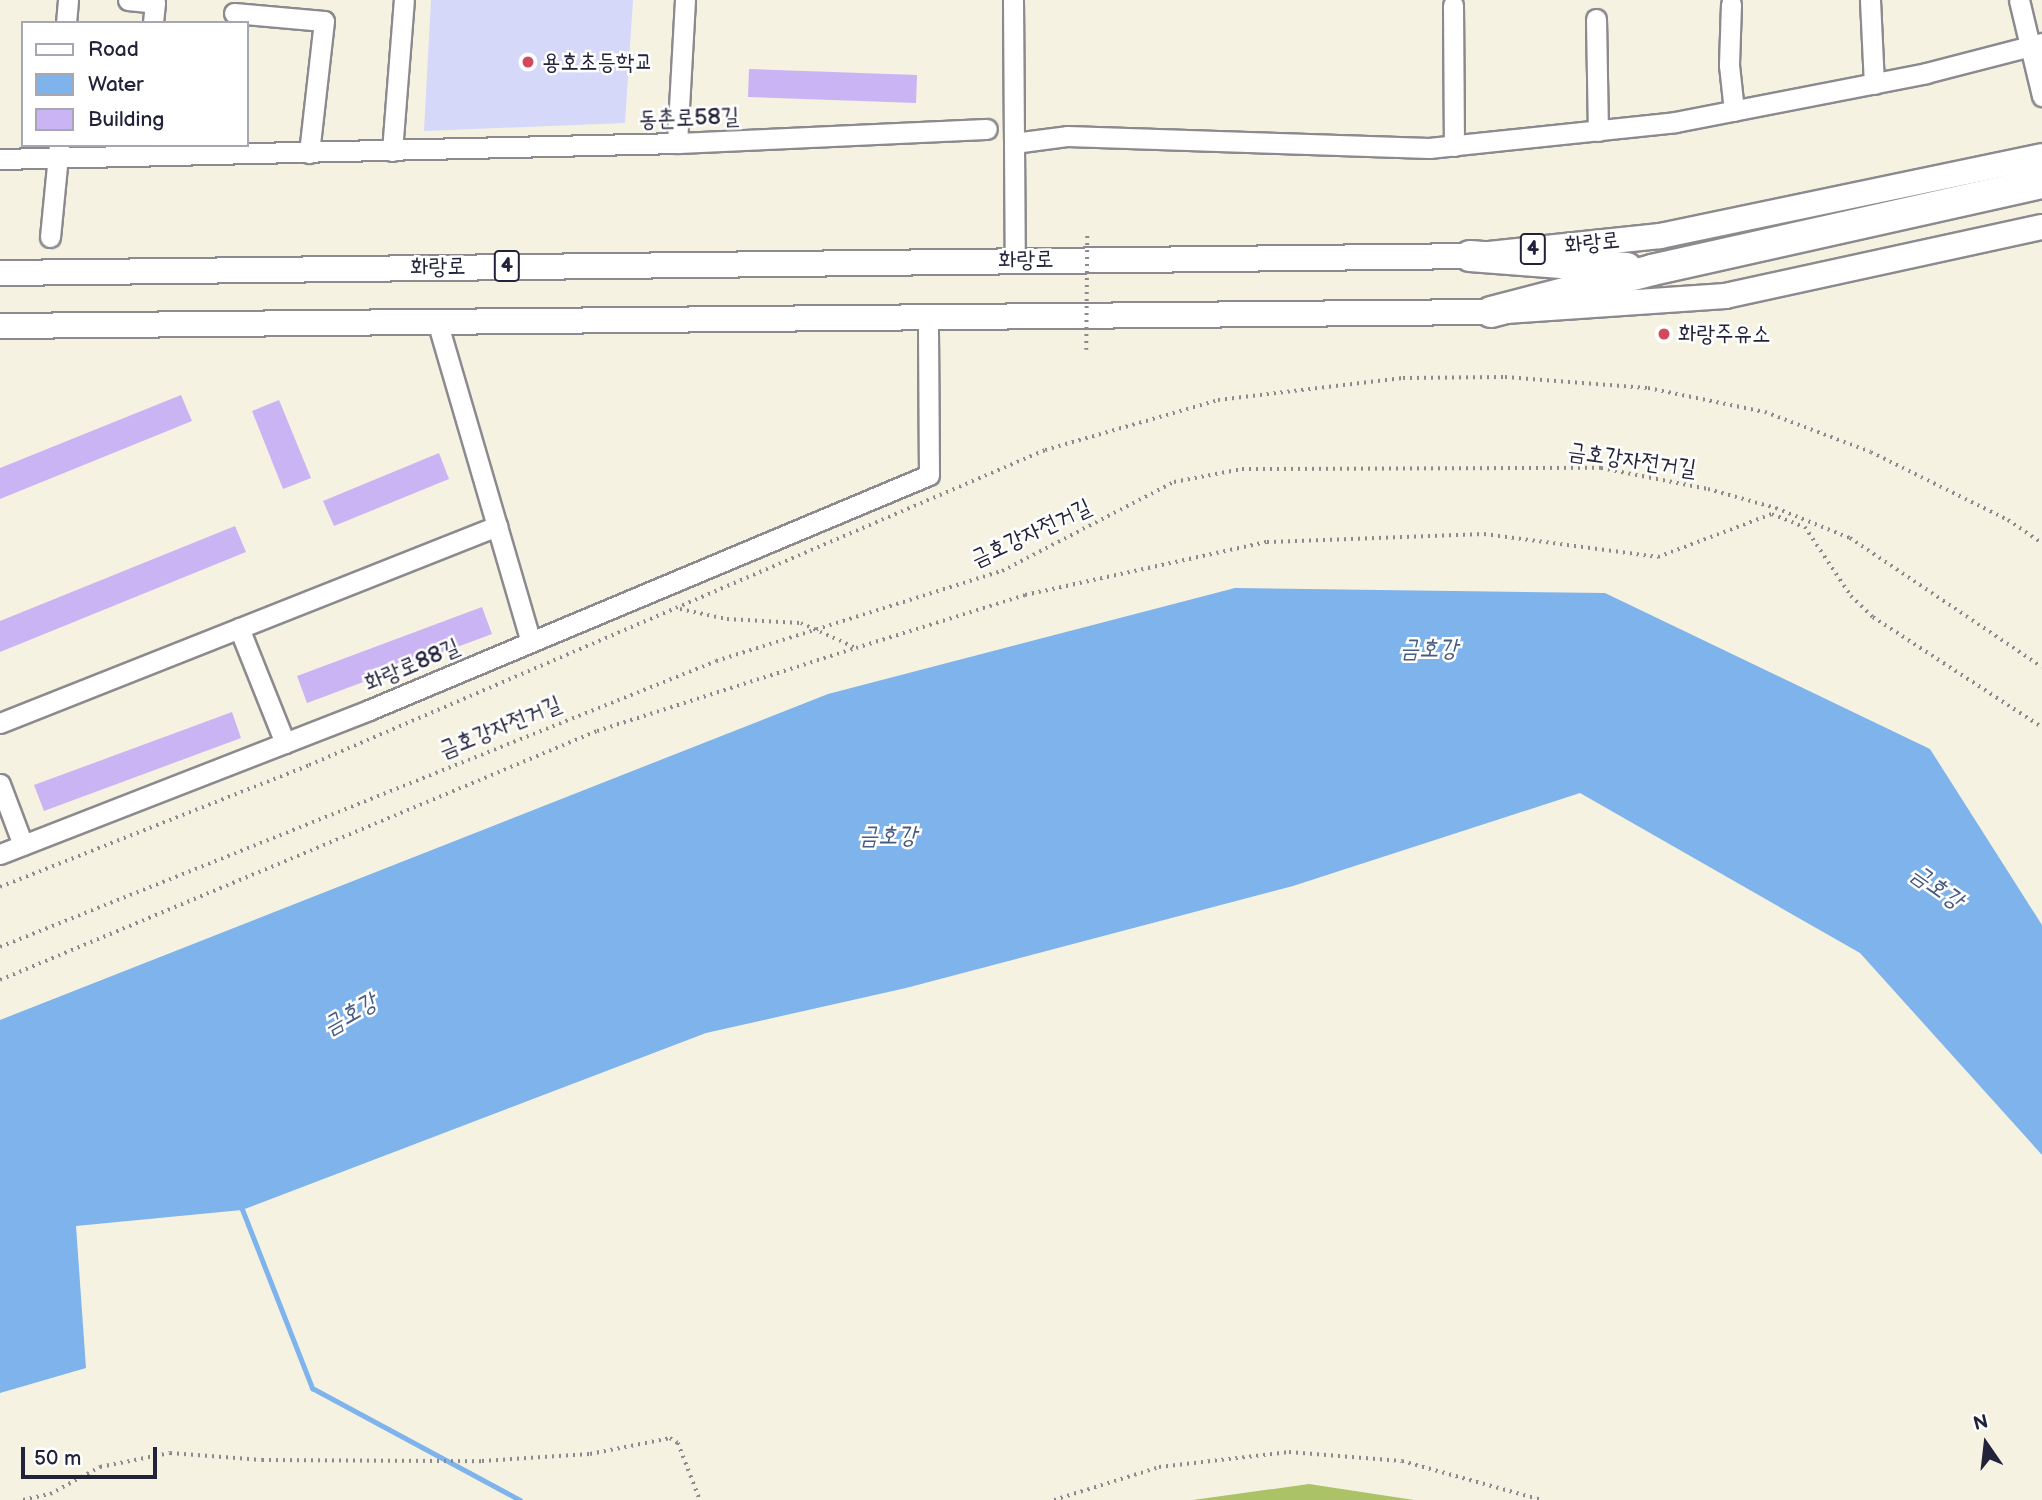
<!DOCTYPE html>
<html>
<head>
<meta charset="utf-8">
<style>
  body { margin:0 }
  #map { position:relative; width:2042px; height:1500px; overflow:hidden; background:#f5f2e2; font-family:"Balsamiq Sans","Poor Story",sans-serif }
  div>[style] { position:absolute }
  .built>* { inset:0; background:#d5d8f9 }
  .green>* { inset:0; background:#abc267 }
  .water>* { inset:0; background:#7fb3ec }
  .stream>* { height:5px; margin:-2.5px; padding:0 2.5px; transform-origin:2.5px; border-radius:2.5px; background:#7fb3ec }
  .building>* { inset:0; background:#cbb4f3 }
  .path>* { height:3.5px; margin-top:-1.75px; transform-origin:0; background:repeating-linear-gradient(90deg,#8c8a8e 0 2px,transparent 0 7px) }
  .roads { filter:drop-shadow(2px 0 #8c8a8e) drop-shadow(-2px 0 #8c8a8e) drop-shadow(0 2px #8c8a8e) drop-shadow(0 -2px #8c8a8e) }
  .minor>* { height:19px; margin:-9.5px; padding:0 9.5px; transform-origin:9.5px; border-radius:9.5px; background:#fff }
  .major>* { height:24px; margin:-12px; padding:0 12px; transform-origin:12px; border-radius:12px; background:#fff }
  .highway>* { height:30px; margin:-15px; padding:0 15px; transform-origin:15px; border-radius:15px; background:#fff }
  .path-bridge>* { height:3.5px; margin-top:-1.75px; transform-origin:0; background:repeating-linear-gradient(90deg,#8c8a8e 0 2px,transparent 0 7px) }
  .dots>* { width:19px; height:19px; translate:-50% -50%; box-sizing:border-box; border:4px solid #fff; border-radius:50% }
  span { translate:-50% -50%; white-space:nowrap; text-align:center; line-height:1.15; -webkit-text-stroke:5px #fff; paint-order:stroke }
  .shield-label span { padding:2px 5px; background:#fff; border:2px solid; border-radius:5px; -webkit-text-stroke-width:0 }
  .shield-label { font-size:21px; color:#22223b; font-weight:700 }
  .poi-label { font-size:23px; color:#22223b }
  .left { translate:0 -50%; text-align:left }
  .street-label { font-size:23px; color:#22223b }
  .water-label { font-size:24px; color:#475c82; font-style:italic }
  .legend { position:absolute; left:21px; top:21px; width:228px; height:126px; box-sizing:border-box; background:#fff; border:2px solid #a7a7b1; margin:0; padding:9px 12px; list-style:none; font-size:21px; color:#22223b }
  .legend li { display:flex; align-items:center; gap:14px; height:35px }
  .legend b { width:35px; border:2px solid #a7a7b1 }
  .north { position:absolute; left:1951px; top:1409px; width:70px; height:70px; -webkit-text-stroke:5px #fff; paint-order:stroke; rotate:346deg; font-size:19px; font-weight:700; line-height:28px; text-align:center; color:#22223b }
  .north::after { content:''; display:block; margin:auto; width:24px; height:32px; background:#22223b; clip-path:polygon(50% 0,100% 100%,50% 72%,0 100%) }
  .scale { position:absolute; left:21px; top:1447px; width:136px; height:32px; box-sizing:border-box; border:4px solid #22223b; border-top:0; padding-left:9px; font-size:21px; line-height:24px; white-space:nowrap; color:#22223b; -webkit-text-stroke:5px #fff; paint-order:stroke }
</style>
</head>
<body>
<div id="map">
  <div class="built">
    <div style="clip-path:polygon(431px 0,633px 0,625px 123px,424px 131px)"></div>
  </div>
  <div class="green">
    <div style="clip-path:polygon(1309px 1484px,1414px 1500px,1193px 1500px)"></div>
  </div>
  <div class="water">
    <div style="clip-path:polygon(1235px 588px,1605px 593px,1930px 749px,2042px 925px,2042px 1155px,1860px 953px,1580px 793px,1293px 886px,906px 988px,706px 1033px,242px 1210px,76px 1226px,86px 1368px,0 1393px,0 1020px,828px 694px)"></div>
  </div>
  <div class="stream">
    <div style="left:240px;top:1204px;width:198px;rotate:68.6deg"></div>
    <div style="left:312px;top:1388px;width:236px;rotate:28.3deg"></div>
  </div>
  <div class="building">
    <div style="clip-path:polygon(749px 69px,917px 75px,916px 103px,748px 97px)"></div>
    <div style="clip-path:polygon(181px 395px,192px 421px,0 499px,0 468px)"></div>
    <div style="clip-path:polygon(279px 400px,311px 478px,283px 489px,252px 411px)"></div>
    <div style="clip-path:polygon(439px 453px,449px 479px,334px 526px,323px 501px)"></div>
    <div style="clip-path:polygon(235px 526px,246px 552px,0 652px,0 621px)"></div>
    <div style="clip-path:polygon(482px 607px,492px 634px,307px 703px,297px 676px)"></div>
    <div style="clip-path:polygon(232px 712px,241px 738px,44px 811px,34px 785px)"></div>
  </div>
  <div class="path">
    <div style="left:680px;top:609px;width:48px;rotate:12deg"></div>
    <div style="left:727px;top:619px;width:74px;rotate:3.1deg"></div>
    <div style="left:801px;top:623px;width:60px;rotate:24.4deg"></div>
    <div style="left:856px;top:648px;width:177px;rotate:-17.4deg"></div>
    <div style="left:1025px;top:595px;width:248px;rotate:-12.4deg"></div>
    <div style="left:1267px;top:542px;width:217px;rotate:-2.1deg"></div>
    <div style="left:1484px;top:534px;width:176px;rotate:7.5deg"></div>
    <div style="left:1658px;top:557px;width:122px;rotate:-20.7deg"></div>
    <div style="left:1772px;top:514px;width:35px;rotate:22deg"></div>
    <div style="left:1805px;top:527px;width:83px;rotate:56.3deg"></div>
    <div style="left:1851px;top:596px;width:30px;rotate:44deg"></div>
    <div style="left:1873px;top:617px;width:202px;rotate:33.1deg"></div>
    <div style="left:0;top:887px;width:332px;rotate:-21.5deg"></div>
    <div style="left:309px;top:765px;width:801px;rotate:-23.17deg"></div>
    <div style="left:1045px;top:450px;width:180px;rotate:-16.1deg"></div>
    <div style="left:1218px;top:400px;width:186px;rotate:-6.8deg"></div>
    <div style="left:1403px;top:378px;width:102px;rotate:-0.6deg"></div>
    <div style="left:1505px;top:377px;width:143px;rotate:4.4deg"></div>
    <div style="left:1648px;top:388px;width:119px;rotate:11.6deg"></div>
    <div style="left:1765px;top:412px;width:113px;rotate:20.7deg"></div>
    <div style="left:1871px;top:452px;width:153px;rotate:26.4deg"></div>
    <div style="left:2008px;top:520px;width:41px;rotate:34.1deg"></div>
    <div style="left:0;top:947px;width:771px;rotate:-21.77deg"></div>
    <div style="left:716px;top:661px;width:300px;rotate:-17.5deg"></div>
    <div style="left:1002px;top:571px;width:194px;rotate:-27.4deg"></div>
    <div style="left:1174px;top:482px;width:69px;rotate:-10.8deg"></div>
    <div style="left:1242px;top:469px;width:359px;rotate:-0.2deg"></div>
    <div style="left:1601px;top:468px;width:109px;rotate:11.1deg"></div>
    <div style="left:1708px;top:489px;width:71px;rotate:15.6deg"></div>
    <div style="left:1776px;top:508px;width:80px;rotate:22.1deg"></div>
    <div style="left:1850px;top:538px;width:231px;rotate:33.9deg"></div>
    <div style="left:0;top:980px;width:647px;rotate:-22.64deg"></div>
    <div style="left:597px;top:731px;width:272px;rotate:-17.8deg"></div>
    <div style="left:23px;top:1500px;width:28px;rotate:-13deg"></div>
    <div style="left:50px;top:1494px;width:57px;rotate:-28.4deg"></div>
    <div style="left:100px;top:1467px;width:71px;rotate:-11.3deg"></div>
    <div style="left:170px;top:1453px;width:92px;rotate:4.4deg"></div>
    <div style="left:262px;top:1460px;width:220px;rotate:0.3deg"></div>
    <div style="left:482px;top:1461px;width:108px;rotate:-3.7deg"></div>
    <div style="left:590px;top:1454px;width:82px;rotate:-11.3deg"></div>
    <div style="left:670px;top:1438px;width:9px;rotate:32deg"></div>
    <div style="left:678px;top:1443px;width:61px;rotate:68.9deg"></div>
    <div style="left:1054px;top:1500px;width:110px;rotate:-17.4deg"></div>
    <div style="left:1159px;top:1467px;width:131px;rotate:-6.6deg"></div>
    <div style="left:1289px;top:1452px;width:113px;rotate:4.6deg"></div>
    <div style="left:1402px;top:1461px;width:145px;rotate:15.6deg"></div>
  </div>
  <div class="roads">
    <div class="minor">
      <div style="left:128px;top:0;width:27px;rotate:6deg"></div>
      <div style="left:155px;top:3px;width:20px;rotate:96deg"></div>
      <div style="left:1013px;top:0;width:260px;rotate:89.6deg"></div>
      <div style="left:1870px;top:0;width:84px;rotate:87.3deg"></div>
      <div style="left:2019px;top:0;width:99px;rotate:76.5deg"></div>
      <div style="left:1731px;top:4px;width:61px;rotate:91.9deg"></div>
      <div style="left:1729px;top:65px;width:46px;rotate:83.8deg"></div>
      <div style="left:1453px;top:5px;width:141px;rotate:89.6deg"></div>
      <div style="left:234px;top:13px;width:90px;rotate:5.1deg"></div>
      <div style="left:324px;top:21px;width:133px;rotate:96.5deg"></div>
      <div style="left:1596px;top:19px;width:112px;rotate:89deg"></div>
      <div style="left:66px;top:23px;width:23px;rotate:-85deg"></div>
      <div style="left:677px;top:143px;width:143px;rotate:-86.8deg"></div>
      <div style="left:1014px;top:143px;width:53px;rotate:-7.5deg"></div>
      <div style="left:1067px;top:136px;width:362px;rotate:1.9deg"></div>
      <div style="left:1429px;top:148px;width:247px;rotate:-6deg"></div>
      <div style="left:1675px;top:122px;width:256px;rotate:-11deg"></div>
      <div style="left:1926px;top:73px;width:120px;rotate:-14.5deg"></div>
      <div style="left:392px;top:151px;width:151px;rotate:-85.5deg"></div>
      <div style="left:0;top:159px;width:677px;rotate:-1.35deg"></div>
      <div style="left:677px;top:143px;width:310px;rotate:-2.6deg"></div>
      <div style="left:50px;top:237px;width:91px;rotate:-84.4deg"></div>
      <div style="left:437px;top:321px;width:334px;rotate:73.7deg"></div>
      <div style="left:239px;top:628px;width:124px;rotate:68.2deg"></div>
      <div style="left:0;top:723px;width:535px;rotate:-21.62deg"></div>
      <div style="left:0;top:784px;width:65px;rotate:69.3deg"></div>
      <div style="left:0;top:854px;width:396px;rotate:-21.3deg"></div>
      <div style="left:369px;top:710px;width:607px;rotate:-22.77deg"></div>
      <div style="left:929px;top:475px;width:156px;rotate:-90.4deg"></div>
    </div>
    <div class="major">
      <div style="left:0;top:273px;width:1470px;rotate:-0.66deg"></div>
      <div style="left:1470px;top:256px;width:191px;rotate:-6deg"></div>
      <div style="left:1660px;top:236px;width:390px;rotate:-11.8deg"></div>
      <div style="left:0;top:326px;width:1491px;rotate:-0.54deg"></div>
      <div style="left:1491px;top:312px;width:235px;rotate:-3.9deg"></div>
      <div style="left:1725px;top:296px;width:324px;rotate:-12.3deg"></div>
    </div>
    <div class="highway">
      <div style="left:1470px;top:256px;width:157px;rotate:4.4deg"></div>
      <div style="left:1491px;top:312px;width:166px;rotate:-14.6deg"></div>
      <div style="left:1652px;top:270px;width:400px;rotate:-12.6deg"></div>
    </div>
  </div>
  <div class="path-bridge">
    <div style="left:1086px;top:350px;width:117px;rotate:-89.5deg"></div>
  </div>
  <div class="dots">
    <div style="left:528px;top:62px;background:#d1495b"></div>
    <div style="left:1664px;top:334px;background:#d1495b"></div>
  </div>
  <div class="shield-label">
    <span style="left:1533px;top:249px">4</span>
    <span style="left:507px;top:266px">4</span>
  </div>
  <div class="poi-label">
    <span class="left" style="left:542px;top:62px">용호초등학교</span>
    <span class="left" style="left:1678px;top:334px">화랑주유소</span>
  </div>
  <div class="street-label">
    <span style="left:689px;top:118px;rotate:-2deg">동촌로58길</span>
    <span style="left:1592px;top:243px;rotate:-6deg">화랑로</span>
    <span style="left:1026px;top:260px;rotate:-1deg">화랑로</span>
    <span style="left:438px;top:267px;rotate:-1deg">화랑로</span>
    <span style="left:1632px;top:460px;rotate:8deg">금호강자전거길</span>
    <span style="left:1031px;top:533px;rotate:-25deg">금호강자전거길</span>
    <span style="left:412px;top:665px;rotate:-23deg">화랑로88길</span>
    <span style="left:500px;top:727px;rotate:-22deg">금호강자전거길</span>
  </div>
  <div class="water-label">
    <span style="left:1429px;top:649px">금호강</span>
    <span style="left:888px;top:836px">금호강</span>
    <span style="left:1937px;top:887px;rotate:35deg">금호강</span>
    <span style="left:350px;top:1014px;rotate:-30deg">금호강</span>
  </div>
  <ul class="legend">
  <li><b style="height:9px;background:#fff"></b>Road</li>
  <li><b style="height:19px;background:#7fb3ec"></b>Water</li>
  <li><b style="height:19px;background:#cbb4f3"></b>Building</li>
  </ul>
  <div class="north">N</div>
  <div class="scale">50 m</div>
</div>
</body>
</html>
